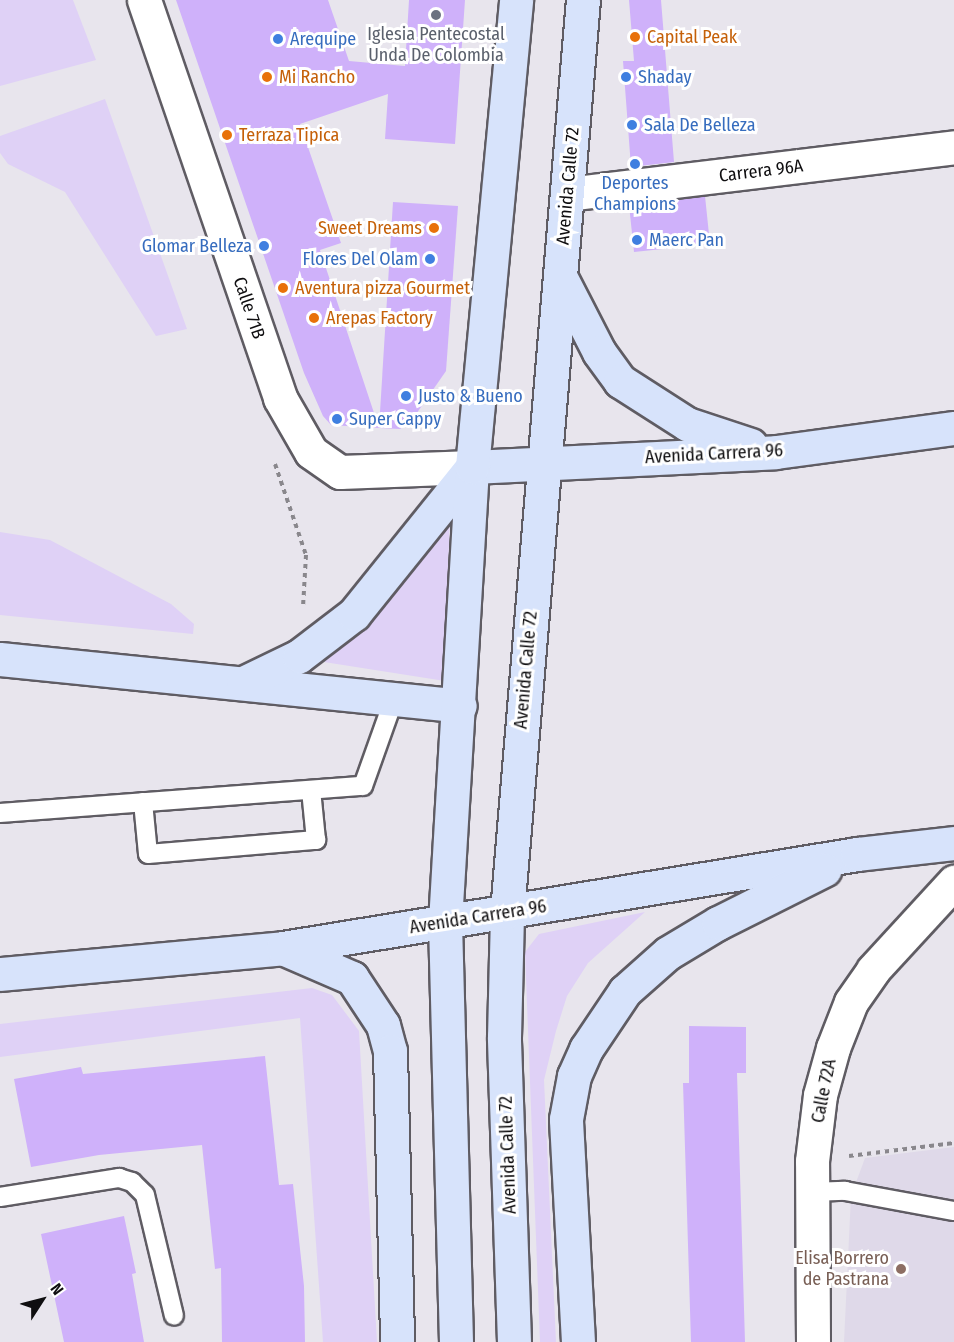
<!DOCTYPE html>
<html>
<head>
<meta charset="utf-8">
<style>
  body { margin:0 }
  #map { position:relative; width:954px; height:1342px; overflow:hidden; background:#e8e5ed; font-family:"Fira Sans Condensed",sans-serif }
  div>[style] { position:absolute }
  .built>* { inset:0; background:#dfd9e9 }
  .green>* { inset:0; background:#dfd1f6 }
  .building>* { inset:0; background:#cfb1fa }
  .path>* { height:4px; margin-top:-2px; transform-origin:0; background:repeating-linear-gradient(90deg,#89878c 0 4.5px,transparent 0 9px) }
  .roads { filter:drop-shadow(2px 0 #5f5c63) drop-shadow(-2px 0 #5f5c63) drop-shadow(0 2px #5f5c63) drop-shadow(0 -2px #5f5c63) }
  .service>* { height:18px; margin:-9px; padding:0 9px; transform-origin:9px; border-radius:9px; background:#fff }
  .minor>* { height:33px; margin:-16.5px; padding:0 16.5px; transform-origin:16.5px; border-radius:16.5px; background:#fff }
  .tertiary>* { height:33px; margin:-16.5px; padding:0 16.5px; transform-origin:16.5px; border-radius:16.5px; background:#fff }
  .secondary>* { height:33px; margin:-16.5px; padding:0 16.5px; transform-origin:16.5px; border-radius:16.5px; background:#d7e3fb }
  .dots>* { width:16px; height:16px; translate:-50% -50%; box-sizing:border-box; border:3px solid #fff; border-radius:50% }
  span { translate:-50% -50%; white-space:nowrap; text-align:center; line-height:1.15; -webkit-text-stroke:6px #fff; paint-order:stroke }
  .worship-label { font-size:18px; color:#5b616d }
  .food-label { font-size:18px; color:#c56008 }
  .left { translate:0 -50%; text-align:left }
  .right { translate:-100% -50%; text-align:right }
  .shop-label { font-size:18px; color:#366cbe }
  .street-label { font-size:18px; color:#0f0e10 }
  .education-label { font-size:18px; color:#785e54 }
  .north { position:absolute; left:12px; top:1270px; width:60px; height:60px; -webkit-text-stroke:4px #fff; paint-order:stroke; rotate:54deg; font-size:16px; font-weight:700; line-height:24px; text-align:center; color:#0f0e10 }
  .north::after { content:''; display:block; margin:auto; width:21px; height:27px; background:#0f0e10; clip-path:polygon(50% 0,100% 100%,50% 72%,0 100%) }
</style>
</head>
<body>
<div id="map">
  <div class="built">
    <div style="clip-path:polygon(954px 1147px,954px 1342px,844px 1342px,851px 1196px,865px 1158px)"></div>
  </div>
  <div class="green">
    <div style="clip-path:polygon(0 0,73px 0,96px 60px,0 86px)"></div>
    <div style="clip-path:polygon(105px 99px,187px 329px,156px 336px,65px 192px,8px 164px,0 153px,0 136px)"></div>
    <div style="clip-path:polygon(450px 510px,445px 681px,324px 662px,391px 596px)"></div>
    <div style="clip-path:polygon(0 532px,50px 540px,171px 604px,194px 624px,193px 634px,0 615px)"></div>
    <div style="clip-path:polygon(645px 912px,588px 963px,567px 996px,556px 1031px,544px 1080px,556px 1342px,540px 1342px,525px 952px,539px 934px)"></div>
    <div style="clip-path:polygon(312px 988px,332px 995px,359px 1031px,377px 1342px,323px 1342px,300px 1018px,0 1057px,0 1024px)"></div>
  </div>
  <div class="building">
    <div style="clip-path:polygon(176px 0,328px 0,349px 61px,405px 66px,409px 0,465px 0,455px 144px,385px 139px,388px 94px,300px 124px,341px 243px,320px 250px,379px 428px,331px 425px,323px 416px,304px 373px)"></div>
    <div style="clip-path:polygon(629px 0,661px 0,674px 162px,631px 167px,623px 61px,634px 61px)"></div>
    <div style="clip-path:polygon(705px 196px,710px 244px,634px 252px,629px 205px)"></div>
    <div style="clip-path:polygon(393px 202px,458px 206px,446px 371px,412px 420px,400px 429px,379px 428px)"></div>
    <div style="clip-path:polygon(689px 1026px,746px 1027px,746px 1073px,737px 1073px,745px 1342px,691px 1342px,683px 1083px,689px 1083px)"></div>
    <div style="clip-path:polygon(265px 1056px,279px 1185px,293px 1184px,304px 1286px,305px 1342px,222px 1342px,221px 1268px,215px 1269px,202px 1145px,99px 1155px,31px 1167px,14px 1079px,81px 1067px,83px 1074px)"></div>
    <div style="clip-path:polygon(124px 1216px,136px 1273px,132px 1274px,144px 1342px,64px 1342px,41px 1234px)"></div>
  </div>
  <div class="path">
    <div style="left:275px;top:464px;width:96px;rotate:71.2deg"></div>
    <div style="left:306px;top:555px;width:52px;rotate:93.3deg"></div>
    <div style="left:849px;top:1156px;width:106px;rotate:-7.1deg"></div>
  </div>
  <div class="roads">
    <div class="service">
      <div style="left:143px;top:802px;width:52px;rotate:84.5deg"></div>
      <div style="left:148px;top:854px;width:169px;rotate:-4.8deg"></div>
      <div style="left:316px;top:840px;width:50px;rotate:-95.7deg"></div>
      <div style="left:0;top:813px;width:364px;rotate:-4.3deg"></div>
      <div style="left:363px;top:786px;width:92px;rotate:-70.4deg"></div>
      <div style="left:811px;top:1192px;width:34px;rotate:-2deg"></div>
      <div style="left:845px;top:1191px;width:111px;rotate:10.4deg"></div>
      <div style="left:0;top:1197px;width:121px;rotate:-9.1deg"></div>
      <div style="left:119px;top:1178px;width:14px;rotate:17deg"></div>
      <div style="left:132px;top:1182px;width:18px;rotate:45deg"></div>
      <div style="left:145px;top:1195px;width:124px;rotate:76.5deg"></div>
    </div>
    <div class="minor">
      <div style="left:144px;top:0;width:421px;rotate:71.1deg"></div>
      <div style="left:280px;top:398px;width:62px;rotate:60.1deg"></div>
      <div style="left:311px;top:452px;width:35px;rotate:35deg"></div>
      <div style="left:340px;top:472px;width:132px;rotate:-2.2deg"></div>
      <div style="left:568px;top:194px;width:389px;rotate:-6.9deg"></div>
    </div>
    <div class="tertiary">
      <div style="left:813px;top:1342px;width:181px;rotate:-90.3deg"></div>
      <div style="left:812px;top:1161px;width:66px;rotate:-83.1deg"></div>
      <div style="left:820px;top:1095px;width:49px;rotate:-74.5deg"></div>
      <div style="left:833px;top:1048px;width:49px;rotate:-68.6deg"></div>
      <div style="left:851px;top:1002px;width:39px;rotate:-55deg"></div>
      <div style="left:873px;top:970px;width:120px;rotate:-47.4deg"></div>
    </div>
    <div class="secondary">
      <div style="left:561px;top:278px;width:83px;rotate:62.8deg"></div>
      <div style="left:599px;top:352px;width:36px;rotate:54deg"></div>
      <div style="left:620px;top:381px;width:80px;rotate:32.7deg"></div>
      <div style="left:687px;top:424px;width:67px;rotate:18.2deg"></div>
      <div style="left:472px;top:467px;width:304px;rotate:-2.8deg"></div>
      <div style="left:776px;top:452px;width:180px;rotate:-7.7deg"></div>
      <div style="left:0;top:659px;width:462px;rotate:5.8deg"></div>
      <div style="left:243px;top:683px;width:62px;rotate:-25.7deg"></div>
      <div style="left:299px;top:656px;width:69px;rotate:-37.4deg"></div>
      <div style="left:354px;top:614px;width:189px;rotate:-51.2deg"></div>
      <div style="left:285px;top:949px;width:73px;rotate:23.4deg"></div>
      <div style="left:352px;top:978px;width:56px;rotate:56.6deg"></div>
      <div style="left:383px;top:1025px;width:27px;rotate:75deg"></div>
      <div style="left:390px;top:1051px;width:291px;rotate:88.6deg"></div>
      <div style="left:0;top:974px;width:284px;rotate:-5.2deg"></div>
      <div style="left:283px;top:948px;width:582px;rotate:-9.3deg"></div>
      <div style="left:857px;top:854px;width:98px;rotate:-6.5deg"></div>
      <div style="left:456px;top:1342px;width:420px;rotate:-91.5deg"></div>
      <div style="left:445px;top:922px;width:456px;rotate:-86.6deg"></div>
      <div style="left:472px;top:467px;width:469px;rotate:-84.6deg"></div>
      <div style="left:514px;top:1342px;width:305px;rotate:-91.9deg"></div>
      <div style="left:504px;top:1037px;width:125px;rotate:-88.6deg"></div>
      <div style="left:507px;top:912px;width:915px;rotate:-85.24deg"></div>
      <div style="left:578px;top:1342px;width:223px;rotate:-93.1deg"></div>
      <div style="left:566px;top:1119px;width:44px;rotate:-79.5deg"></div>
      <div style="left:574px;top:1076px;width:30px;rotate:-66deg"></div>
      <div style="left:586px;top:1049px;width:70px;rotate:-56.1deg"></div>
      <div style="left:625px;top:991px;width:57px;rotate:-41.5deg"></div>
      <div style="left:668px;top:953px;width:58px;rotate:-31deg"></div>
      <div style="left:718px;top:923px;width:119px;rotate:-26.6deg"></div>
    </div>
  </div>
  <div class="dots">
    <div style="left:436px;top:15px;background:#6b7280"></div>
    <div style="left:635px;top:37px;background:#e8710a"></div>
    <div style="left:278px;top:39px;background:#3f7fe0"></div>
    <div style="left:267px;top:77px;background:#e8710a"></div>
    <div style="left:626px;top:77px;background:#3f7fe0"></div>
    <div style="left:632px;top:125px;background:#3f7fe0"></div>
    <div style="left:227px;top:135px;background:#e8710a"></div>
    <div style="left:635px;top:164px;background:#3f7fe0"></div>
    <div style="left:434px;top:228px;background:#e8710a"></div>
    <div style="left:637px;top:240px;background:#3f7fe0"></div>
    <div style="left:264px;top:246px;background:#3f7fe0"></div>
    <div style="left:430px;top:259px;background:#3f7fe0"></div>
    <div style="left:283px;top:288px;background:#e8710a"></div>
    <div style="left:314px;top:318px;background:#e8710a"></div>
    <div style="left:406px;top:396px;background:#3f7fe0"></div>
    <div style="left:337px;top:419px;background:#3f7fe0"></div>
    <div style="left:901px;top:1269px;background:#8d6e63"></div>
  </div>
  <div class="worship-label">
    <span style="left:436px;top:45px">Iglesia Pentecostal<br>Unda De Colombia</span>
  </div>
  <div class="food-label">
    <span class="left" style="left:647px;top:37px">Capital Peak</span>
    <span class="left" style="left:279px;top:77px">Mi Rancho</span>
    <span class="left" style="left:239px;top:135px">Terraza Tipica</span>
    <span class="right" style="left:422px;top:228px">Sweet Dreams</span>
    <span class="left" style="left:295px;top:288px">Aventura pizza Gourmet</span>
    <span class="left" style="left:326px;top:318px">Arepas Factory</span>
  </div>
  <div class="shop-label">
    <span class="left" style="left:290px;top:39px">Arequipe</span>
    <span class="left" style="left:638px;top:77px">Shaday</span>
    <span class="left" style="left:644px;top:125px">Sala De Belleza</span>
    <span style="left:635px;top:194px">Deportes<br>Champions</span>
    <span class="left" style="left:649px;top:240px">Maerc Pan</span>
    <span class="right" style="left:252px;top:246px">Glomar Belleza</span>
    <span class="right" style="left:418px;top:259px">Flores Del Olam</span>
    <span class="left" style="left:418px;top:396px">Justo &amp; Bueno</span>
    <span class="left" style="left:349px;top:419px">Super Cappy</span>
  </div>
  <div class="street-label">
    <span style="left:761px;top:171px;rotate:-7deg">Carrera 96A</span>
    <span style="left:568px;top:186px;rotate:-85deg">Avenida Calle 72</span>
    <span style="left:249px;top:308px;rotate:71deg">Calle 71B</span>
    <span style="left:714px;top:454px;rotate:-3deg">Avenida Carrera 96</span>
    <span style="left:526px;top:670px;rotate:-85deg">Avenida Calle 72</span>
    <span style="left:478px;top:917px;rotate:-9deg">Avenida Carrera 96</span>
    <span style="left:824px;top:1091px;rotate:-79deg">Calle 72A</span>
    <span style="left:508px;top:1155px;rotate:-92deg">Avenida Calle 72</span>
  </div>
  <div class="education-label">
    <span class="right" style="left:889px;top:1269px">Elisa Borrero<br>de Pastrana</span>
  </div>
  <div class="north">N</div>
</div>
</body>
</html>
